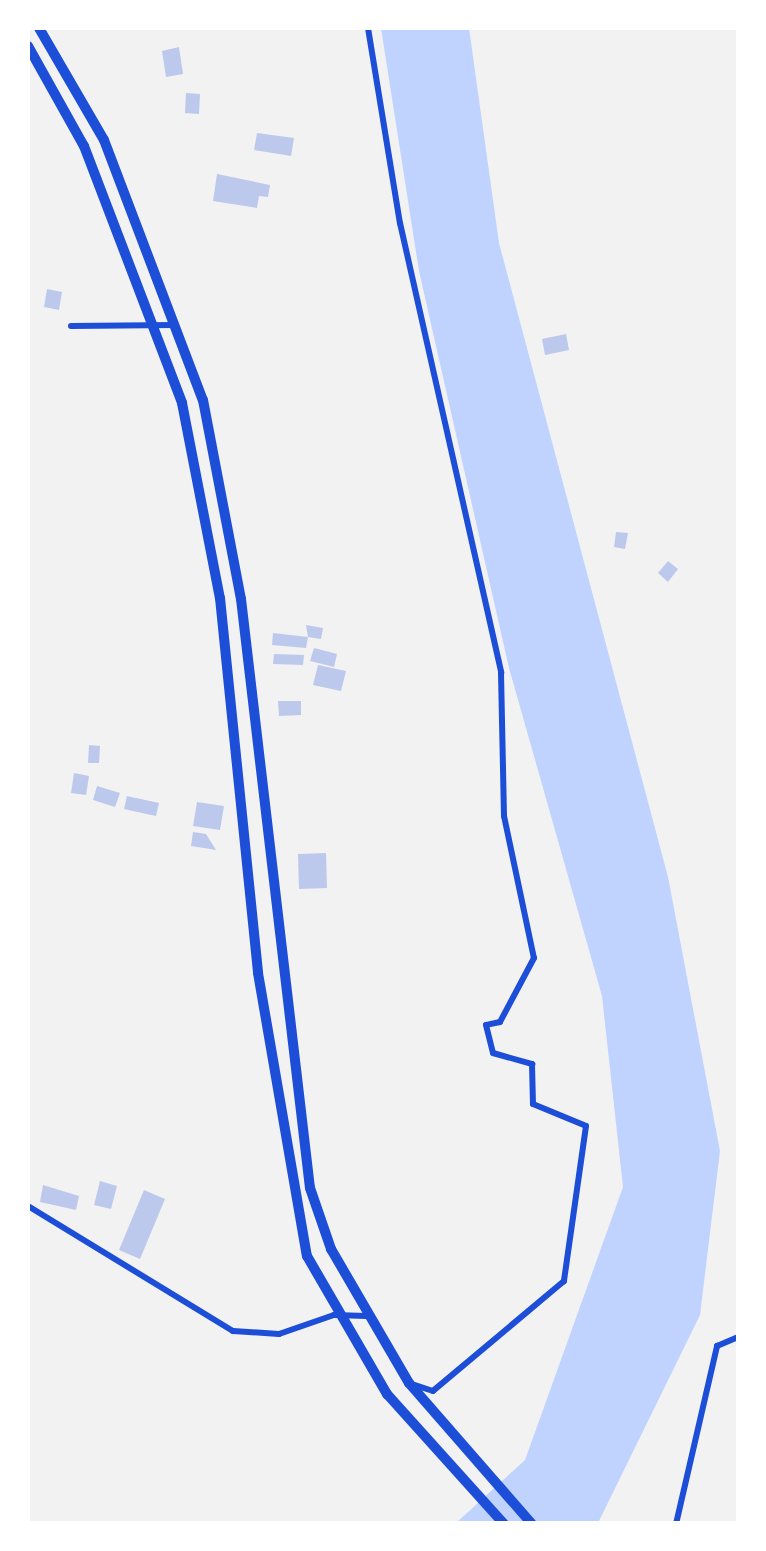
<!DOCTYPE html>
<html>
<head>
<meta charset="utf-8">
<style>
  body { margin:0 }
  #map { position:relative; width:766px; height:1551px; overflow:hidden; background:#f2f2f2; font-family:Figtree,sans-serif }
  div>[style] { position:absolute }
  .water>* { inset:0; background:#bfd3fe }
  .building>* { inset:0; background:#bdc9ec }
  .minor>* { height:6px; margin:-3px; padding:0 3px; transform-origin:3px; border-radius:3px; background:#1d4ed8 }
  .trunk>* { height:10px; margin:-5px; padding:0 5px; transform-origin:5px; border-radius:5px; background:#1d4ed8 }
  span { translate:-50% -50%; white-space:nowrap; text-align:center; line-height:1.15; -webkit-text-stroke:8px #fff; paint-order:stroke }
  .frame { position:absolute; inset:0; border:30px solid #fff; pointer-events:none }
</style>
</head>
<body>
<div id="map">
  <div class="water">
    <div style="clip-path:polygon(381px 28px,469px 28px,499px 243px,668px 877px,720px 1151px,700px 1315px,598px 1523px,456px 1523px,525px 1460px,623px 1187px,602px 996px,509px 668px,419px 271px)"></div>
  </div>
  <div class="building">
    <div style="clip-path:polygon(179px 47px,183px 74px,166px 77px,162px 51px)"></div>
    <div style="clip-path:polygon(186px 93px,200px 94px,199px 114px,185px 113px)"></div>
    <div style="clip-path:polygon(257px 133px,294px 138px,291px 156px,254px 150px)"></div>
    <div style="clip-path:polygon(217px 174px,270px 185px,268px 197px,259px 196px,257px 208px,213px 201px)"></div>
    <div style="clip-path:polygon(47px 289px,62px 292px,59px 310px,44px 307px)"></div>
    <div style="clip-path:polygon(566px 334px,569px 350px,545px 355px,542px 339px)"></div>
    <div style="clip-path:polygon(616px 532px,628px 533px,625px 549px,614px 547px)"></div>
    <div style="clip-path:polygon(668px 561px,678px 569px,668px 582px,658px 573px)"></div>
    <div style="clip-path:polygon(306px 625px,323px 628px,321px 639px,308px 637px)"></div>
    <div style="clip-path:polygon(273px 633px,308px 637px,306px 648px,272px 645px)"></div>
    <div style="clip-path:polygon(314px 648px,337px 654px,334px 667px,310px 661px)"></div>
    <div style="clip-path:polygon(274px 654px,304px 655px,303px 665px,273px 664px)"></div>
    <div style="clip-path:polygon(318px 665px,346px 671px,341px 691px,313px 685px)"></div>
    <div style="clip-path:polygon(278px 701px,301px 701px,301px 715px,279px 716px)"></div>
    <div style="clip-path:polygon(89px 745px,100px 746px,99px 763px,88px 763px)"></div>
    <div style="clip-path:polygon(74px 773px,89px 776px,86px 795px,71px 793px)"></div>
    <div style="clip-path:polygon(97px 786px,120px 793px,115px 807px,93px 800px)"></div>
    <div style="clip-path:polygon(127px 796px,159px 803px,156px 816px,124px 809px)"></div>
    <div style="clip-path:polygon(197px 802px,224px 806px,220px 830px,193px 826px)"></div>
    <div style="clip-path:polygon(193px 832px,206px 834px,216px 850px,191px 846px)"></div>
    <div style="clip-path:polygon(326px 853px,327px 888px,299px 889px,298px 854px)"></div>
    <div style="clip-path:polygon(100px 1181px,117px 1186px,111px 1209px,94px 1205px)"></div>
    <div style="clip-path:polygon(43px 1185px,79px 1196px,76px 1210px,40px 1202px)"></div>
    <div style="clip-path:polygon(144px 1190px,165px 1199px,140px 1259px,119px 1250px)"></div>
  </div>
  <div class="minor">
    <div style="left:368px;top:28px;width:198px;rotate:80.7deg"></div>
    <div style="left:400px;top:223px;width:461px;rotate:77.3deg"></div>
    <div style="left:501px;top:673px;width:143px;rotate:88.8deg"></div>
    <div style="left:504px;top:816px;width:145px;rotate:78.1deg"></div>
    <div style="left:534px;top:958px;width:72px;rotate:118deg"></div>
    <div style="left:500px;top:1022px;width:14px;rotate:168deg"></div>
    <div style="left:486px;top:1025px;width:29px;rotate:76deg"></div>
    <div style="left:493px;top:1053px;width:41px;rotate:15.8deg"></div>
    <div style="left:532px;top:1064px;width:40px;rotate:88.6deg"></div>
    <div style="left:533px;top:1104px;width:57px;rotate:22.5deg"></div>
    <div style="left:586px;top:1126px;width:157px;rotate:98.1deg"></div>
    <div style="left:564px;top:1281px;width:171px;rotate:140deg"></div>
    <div style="left:433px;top:1391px;width:19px;rotate:-162deg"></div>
    <div style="left:71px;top:326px;width:103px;rotate:-0.6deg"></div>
    <div style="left:28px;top:1206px;width:240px;rotate:31.4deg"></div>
    <div style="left:233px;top:1331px;width:46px;rotate:3.7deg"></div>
    <div style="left:279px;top:1334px;width:58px;rotate:-19.1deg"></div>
    <div style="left:334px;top:1315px;width:32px;rotate:2deg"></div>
    <div style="left:676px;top:1524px;width:183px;rotate:-77deg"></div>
    <div style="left:717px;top:1346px;width:23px;rotate:-23deg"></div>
  </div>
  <div class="trunk">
    <div style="left:39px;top:28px;width:129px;rotate:59.9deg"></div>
    <div style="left:104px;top:140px;width:278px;rotate:69.2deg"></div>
    <div style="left:203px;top:400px;width:203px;rotate:79.2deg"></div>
    <div style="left:241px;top:599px;width:593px;rotate:83.32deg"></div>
    <div style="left:310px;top:1188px;width:65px;rotate:71deg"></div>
    <div style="left:331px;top:1249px;width:155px;rotate:59.8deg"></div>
    <div style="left:409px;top:1383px;width:187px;rotate:48.9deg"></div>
    <div style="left:28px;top:46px;width:115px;rotate:60.8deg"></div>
    <div style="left:84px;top:146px;width:275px;rotate:69.1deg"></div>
    <div style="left:182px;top:403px;width:199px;rotate:79deg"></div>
    <div style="left:220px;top:598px;width:377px;rotate:84.2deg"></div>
    <div style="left:258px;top:973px;width:287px;rotate:80.2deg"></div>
    <div style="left:307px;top:1256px;width:160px;rotate:59.9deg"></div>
    <div style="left:387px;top:1394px;width:175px;rotate:48deg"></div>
  </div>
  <div class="frame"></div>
</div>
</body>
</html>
